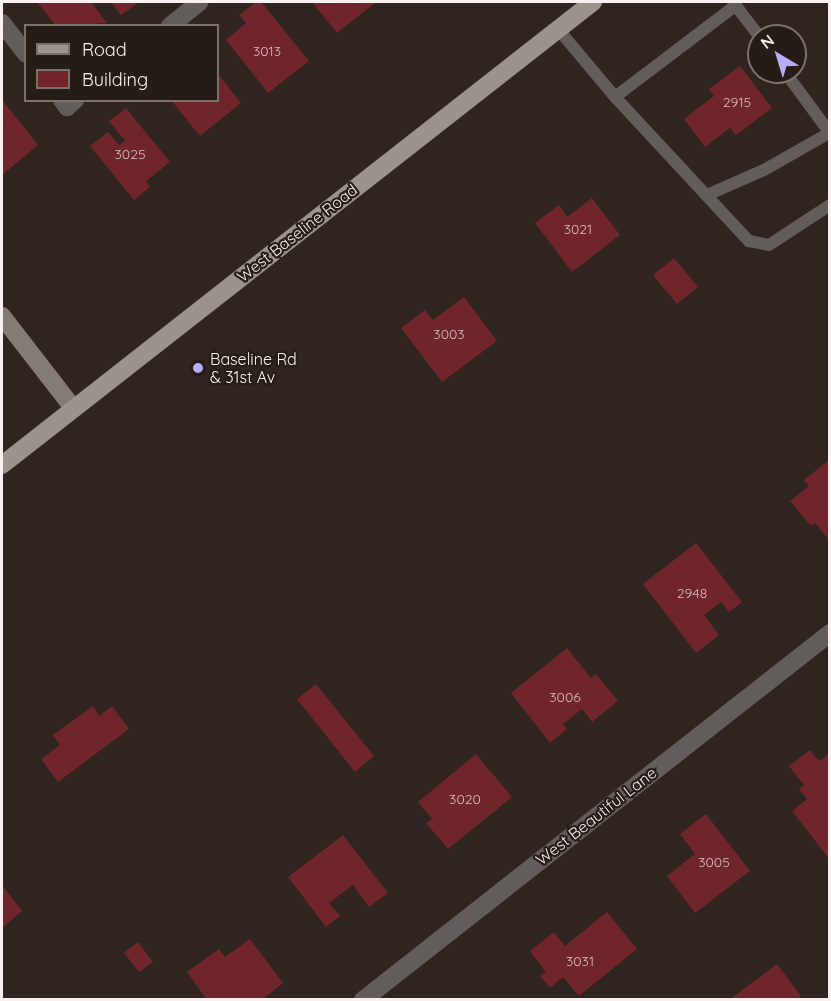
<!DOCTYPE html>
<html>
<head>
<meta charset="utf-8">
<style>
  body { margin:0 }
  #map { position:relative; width:831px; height:1001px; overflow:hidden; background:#2f2420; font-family:Quicksand,sans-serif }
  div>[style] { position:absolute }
  .building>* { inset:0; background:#70252b }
  .lane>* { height:12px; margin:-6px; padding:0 6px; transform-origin:6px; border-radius:6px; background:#625d5a }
  .street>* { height:18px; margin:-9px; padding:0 9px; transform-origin:9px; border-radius:9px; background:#625d5a }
  .secondary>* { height:18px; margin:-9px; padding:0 9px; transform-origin:9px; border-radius:9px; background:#837c76 }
  .primary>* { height:18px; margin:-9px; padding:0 9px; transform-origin:9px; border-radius:9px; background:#9c948c }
  .dots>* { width:16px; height:16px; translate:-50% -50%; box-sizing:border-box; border:3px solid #251b17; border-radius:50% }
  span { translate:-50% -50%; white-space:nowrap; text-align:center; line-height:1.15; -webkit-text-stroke:4.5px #251b17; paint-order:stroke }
  .number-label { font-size:14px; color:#d7bebe }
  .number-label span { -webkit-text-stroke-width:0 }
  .street-label { font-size:16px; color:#f9f1ef }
  .poi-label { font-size:16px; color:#f9f1ef }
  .left { translate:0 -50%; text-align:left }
  .frame { position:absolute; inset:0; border:3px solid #f9f1ef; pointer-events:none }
  .legend { position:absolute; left:24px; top:24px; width:195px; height:78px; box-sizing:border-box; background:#251b17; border:2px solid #7a716d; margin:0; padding:8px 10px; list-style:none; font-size:18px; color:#f9f1ef }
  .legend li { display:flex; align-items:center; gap:12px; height:30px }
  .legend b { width:30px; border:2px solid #7a716d }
  .north { position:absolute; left:747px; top:24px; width:60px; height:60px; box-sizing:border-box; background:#251b17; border:2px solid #7a716d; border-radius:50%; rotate:322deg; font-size:16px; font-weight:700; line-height:24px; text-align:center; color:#f9f1ef }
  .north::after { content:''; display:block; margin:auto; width:21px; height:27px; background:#b6acf8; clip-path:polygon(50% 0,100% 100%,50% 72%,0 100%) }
</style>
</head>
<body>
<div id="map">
  <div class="building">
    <div style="clip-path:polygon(37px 2px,91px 2px,107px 23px,56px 26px)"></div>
    <div style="clip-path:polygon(111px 2px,139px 2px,121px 15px)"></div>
    <div style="clip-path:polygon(256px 2px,261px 2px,309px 61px,268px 93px,226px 40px,246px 23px,239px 15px)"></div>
    <div style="clip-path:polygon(312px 2px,376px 2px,337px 33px)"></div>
    <div style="clip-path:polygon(740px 66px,772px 108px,736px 135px,730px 128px,705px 147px,684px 119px,714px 96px,709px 89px)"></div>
    <div style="clip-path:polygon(218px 74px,241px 103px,200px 136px,171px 100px,218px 100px)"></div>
    <div style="clip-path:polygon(3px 101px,38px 145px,2px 175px,2px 102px)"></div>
    <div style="clip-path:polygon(126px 108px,170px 162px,146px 181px,150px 187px,134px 200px,90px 146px,108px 132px,119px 145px,125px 141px,109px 121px)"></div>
    <div style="clip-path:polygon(592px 198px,620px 235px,572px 272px,535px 223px,559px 205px,567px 217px)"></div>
    <div style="clip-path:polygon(674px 258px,698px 287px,677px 304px,653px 275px)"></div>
    <div style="clip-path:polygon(464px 297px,497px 341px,442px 382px,401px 328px,425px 310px,433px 320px)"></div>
    <div style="clip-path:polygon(203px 363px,205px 366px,197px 372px,195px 369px)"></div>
    <div style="clip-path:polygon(830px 459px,830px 541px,815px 523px,811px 526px,790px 501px,809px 486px,804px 480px)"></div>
    <div style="clip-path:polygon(696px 543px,742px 602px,729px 612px,721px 602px,704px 615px,719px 635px,696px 653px,643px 584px)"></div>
    <div style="clip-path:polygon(567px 648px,591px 678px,596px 674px,618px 701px,592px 722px,582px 709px,563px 724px,567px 729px,550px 743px,511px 693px)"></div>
    <div style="clip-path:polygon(316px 684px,374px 756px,355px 772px,297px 699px)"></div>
    <div style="clip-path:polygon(93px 706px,99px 716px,112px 706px,129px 729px,58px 782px,41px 759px,60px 745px,53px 735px)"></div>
    <div style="clip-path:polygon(810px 750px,819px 761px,830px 753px,830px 860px,792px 811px,807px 799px,799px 789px,804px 785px,789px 766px)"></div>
    <div style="clip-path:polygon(476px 754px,512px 797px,448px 849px,426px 823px,432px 819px,418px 802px)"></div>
    <div style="clip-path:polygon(706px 814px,750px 871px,695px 913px,667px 876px,695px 854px,680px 834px)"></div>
    <div style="clip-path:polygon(343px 835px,388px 893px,369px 907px,353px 885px,329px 903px,340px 916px,326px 927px,288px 877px)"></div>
    <div style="clip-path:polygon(2px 885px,22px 911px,2px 928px)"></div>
    <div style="clip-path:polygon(607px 912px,637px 949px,579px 996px,563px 977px,550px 988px,540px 976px,546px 972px,530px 951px,554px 932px,565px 946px)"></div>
    <div style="clip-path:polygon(250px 939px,283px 983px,262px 1000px,207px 1000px,187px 972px,219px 949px,225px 957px)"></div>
    <div style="clip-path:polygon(138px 942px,153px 962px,139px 972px,124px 953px)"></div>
    <div style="clip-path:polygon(777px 964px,801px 996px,797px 1000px,729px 1000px)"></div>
  </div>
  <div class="lane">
    <div style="left:733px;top:2px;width:43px;rotate:52.6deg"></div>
    <div style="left:558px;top:29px;width:89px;rotate:50deg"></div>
    <div style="left:615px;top:97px;width:197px;rotate:47.1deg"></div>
    <div style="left:749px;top:241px;width:20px;rotate:11deg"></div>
    <div style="left:769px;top:245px;width:73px;rotate:-33.3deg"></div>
    <div style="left:785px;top:72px;width:76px;rotate:53.6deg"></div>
    <div style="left:615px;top:97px;width:152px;rotate:-37.2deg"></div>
    <div style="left:707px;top:195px;width:62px;rotate:-23.7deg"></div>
    <div style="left:764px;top:170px;width:75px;rotate:-29.6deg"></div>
  </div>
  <div class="street">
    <div style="left:2px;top:23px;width:39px;rotate:52deg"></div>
    <div style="left:170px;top:26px;width:38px;rotate:-39deg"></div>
    <div style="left:62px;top:100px;width:9px;rotate:54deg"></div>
    <div style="left:67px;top:107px;width:11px;rotate:-41deg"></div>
    <div style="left:363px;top:1000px;width:594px;rotate:-38.16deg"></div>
  </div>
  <div class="secondary">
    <div style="left:2px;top:316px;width:116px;rotate:52.3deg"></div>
  </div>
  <div class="primary">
    <div style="left:2px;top:465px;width:751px;rotate:-38.08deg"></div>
  </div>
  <div class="dots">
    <div style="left:198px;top:368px;background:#b6acf8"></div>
  </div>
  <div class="number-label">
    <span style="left:267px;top:51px">3013</span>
    <span style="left:737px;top:102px">2915</span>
    <span style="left:130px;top:154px">3025</span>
    <span style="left:578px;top:229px">3021</span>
    <span style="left:449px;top:334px">3003</span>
    <span style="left:692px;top:593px">2948</span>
    <span style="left:565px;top:697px">3006</span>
    <span style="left:465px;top:799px">3020</span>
    <span style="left:714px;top:862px">3005</span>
    <span style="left:580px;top:961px">3031</span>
  </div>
  <div class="street-label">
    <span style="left:297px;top:233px;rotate:-38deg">West Baseline Road</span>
    <span style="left:596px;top:816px;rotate:-38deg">West Beautiful Lane</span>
  </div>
  <div class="poi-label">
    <span class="left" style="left:210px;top:368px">Baseline Rd<br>&amp; 31st Av</span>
  </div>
  <div class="frame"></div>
  <ul class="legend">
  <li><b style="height:8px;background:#9c948c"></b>Road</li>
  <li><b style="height:16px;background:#70252b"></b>Building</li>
  </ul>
  <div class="north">N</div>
</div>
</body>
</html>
